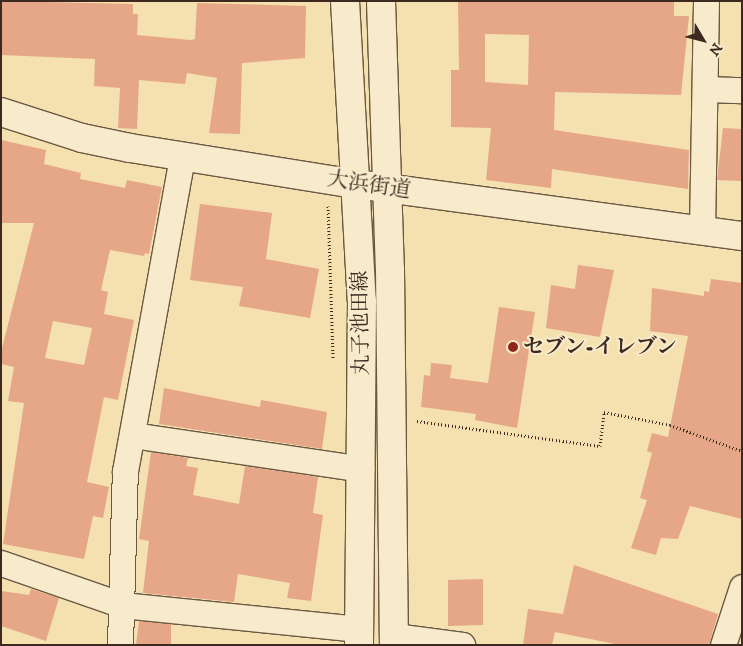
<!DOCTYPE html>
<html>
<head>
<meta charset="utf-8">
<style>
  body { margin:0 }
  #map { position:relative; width:743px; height:646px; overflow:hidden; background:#f5e0af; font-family:"IM FELL DW Pica","Noto Serif JP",serif }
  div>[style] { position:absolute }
  .building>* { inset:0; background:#e5a787 }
  .path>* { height:3px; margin-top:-1.5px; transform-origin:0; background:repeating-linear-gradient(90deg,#3c2a21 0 1px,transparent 0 3.5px) }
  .roads { filter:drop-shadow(1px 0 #6a5844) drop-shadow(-1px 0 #6a5844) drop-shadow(0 1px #6a5844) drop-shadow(0 -1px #6a5844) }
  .minor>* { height:25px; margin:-12.5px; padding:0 12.5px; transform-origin:12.5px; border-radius:12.5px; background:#f8ebcb }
  .tertiary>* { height:28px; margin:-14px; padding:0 14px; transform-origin:14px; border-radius:14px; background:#f8ebcb }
  .dots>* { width:14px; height:14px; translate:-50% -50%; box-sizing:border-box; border:2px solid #f8ebcb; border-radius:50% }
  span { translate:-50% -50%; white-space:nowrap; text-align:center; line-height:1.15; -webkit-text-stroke:4px #f8ebcb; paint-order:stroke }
  .street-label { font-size:21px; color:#3c2a21 }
  .poi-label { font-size:21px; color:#3c2a21; font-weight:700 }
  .left { translate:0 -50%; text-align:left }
  .frame { position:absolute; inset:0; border:2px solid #3c2a21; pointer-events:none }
  .north { position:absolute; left:678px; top:15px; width:50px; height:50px; -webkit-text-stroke:4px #f8ebcb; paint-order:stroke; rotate:127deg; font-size:14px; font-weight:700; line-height:20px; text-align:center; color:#3c2a21 }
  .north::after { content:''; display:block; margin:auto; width:18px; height:22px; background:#3c2a21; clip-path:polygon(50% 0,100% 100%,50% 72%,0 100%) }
</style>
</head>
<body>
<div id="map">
  <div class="building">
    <div style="clip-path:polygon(1px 1px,133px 4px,133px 14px,138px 14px,137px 35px,190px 40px,195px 39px,197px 3px,306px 6px,305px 58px,242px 63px,240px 134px,209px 133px,217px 78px,187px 73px,185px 84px,139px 80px,137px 129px,118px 128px,120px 88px,94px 86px,95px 59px,1px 55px)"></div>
    <div style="clip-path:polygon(evenodd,458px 1px,674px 1px,674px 16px,689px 16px,681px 95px,555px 92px,554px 130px,689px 150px,688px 189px,552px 169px,551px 188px,486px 180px,491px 128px,451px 127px,451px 70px,459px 70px,458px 1px,485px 34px,529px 35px,528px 85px,485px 82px,485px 34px)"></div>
    <div style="clip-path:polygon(723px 128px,742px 129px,742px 181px,717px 180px)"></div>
    <div style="clip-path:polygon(evenodd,1px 140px,46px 150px,44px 164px,81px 173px,80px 179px,125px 188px,127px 180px,162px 187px,149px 254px,145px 253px,144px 256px,110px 250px,101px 290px,108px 292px,104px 314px,134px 320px,118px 400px,104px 397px,87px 482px,109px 487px,103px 518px,93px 516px,84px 559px,3px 544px,24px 403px,8px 401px,14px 367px,1px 364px,1px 352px,34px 223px,1px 223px,1px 140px,53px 321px,92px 328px,84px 365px,45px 358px,53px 321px)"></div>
    <div style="clip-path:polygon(200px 204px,272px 213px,266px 259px,319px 269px,310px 318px,239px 306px,243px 287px,190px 280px)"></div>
    <div style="clip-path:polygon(578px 265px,614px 270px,600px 337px,546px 328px,551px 285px,575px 289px)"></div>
    <div style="clip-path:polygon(711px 279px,742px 283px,742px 519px,690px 506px,678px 539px,661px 538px,656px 555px,631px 548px,647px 500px,640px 498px,652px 453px,647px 451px,652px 433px,668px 437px,688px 336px,650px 331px,652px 288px,704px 296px,704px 291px,709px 292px)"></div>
    <div style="clip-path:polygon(499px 307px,535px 312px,517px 428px,475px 420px,476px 414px,421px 407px,424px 375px,430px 376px,431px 363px,452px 365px,450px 378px,488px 383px)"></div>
    <div style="clip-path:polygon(164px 388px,260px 407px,261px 400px,327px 412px,322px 449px,159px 424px)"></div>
    <div style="clip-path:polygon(151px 452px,188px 458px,186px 466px,198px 468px,193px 495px,239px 504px,245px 466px,318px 477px,313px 513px,323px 515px,311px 601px,287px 598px,290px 583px,238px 574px,234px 602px,143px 593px,149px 541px,139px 539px)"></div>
    <div style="clip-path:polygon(574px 565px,718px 614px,709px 645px,620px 645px,555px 632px,552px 645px,523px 645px,528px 609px,563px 614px)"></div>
    <div style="clip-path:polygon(483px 579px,483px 625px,448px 626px,448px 580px)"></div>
    <div style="clip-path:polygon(31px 589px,59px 598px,46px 641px,1px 626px,1px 591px,29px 595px)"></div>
    <div style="clip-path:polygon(139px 621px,171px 624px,171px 645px,136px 645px)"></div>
  </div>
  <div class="path">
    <div style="left:328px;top:206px;width:153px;rotate:88.1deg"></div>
    <div style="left:417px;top:421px;width:185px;rotate:7.8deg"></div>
    <div style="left:600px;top:446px;width:34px;rotate:-83deg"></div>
    <div style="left:604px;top:412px;width:67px;rotate:11.1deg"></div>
    <div style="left:670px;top:425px;width:77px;rotate:19.9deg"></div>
  </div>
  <div class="roads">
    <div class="minor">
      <div style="left:705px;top:89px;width:37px;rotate:2deg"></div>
      <div style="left:702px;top:230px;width:229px;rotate:-89deg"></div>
      <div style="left:132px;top:435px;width:232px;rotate:8.4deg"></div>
      <div style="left:1px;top:563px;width:128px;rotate:19.1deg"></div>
      <div style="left:122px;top:605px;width:238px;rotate:5.8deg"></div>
      <div style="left:394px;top:636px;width:69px;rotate:7.5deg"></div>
      <div style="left:120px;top:645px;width:174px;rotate:-88.4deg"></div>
      <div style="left:125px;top:471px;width:320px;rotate:-79.7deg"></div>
      <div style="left:723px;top:645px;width:61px;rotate:-71.9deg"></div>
    </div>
    <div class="tertiary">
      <div style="left:345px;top:1px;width:300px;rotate:86.8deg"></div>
      <div style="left:362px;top:301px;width:344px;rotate:90.5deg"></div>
      <div style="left:381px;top:1px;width:268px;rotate:88.1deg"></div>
      <div style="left:390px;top:269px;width:376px;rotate:89.4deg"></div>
      <div style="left:1px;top:112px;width:85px;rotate:17.8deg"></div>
      <div style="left:82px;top:138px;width:49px;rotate:11.8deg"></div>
      <div style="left:130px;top:148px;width:229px;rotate:9.1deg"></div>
      <div style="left:356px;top:184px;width:389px;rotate:7.7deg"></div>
    </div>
  </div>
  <div class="dots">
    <div style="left:513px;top:347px;background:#8f2418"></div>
  </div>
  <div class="street-label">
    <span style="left:369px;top:185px;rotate:8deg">大浜街道</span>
    <span style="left:361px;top:323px;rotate:-91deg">丸子池田線</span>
  </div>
  <div class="poi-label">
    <span class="left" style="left:523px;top:347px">セブン-イレブン</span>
  </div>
  <div class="frame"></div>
  <div class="north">N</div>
</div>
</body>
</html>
